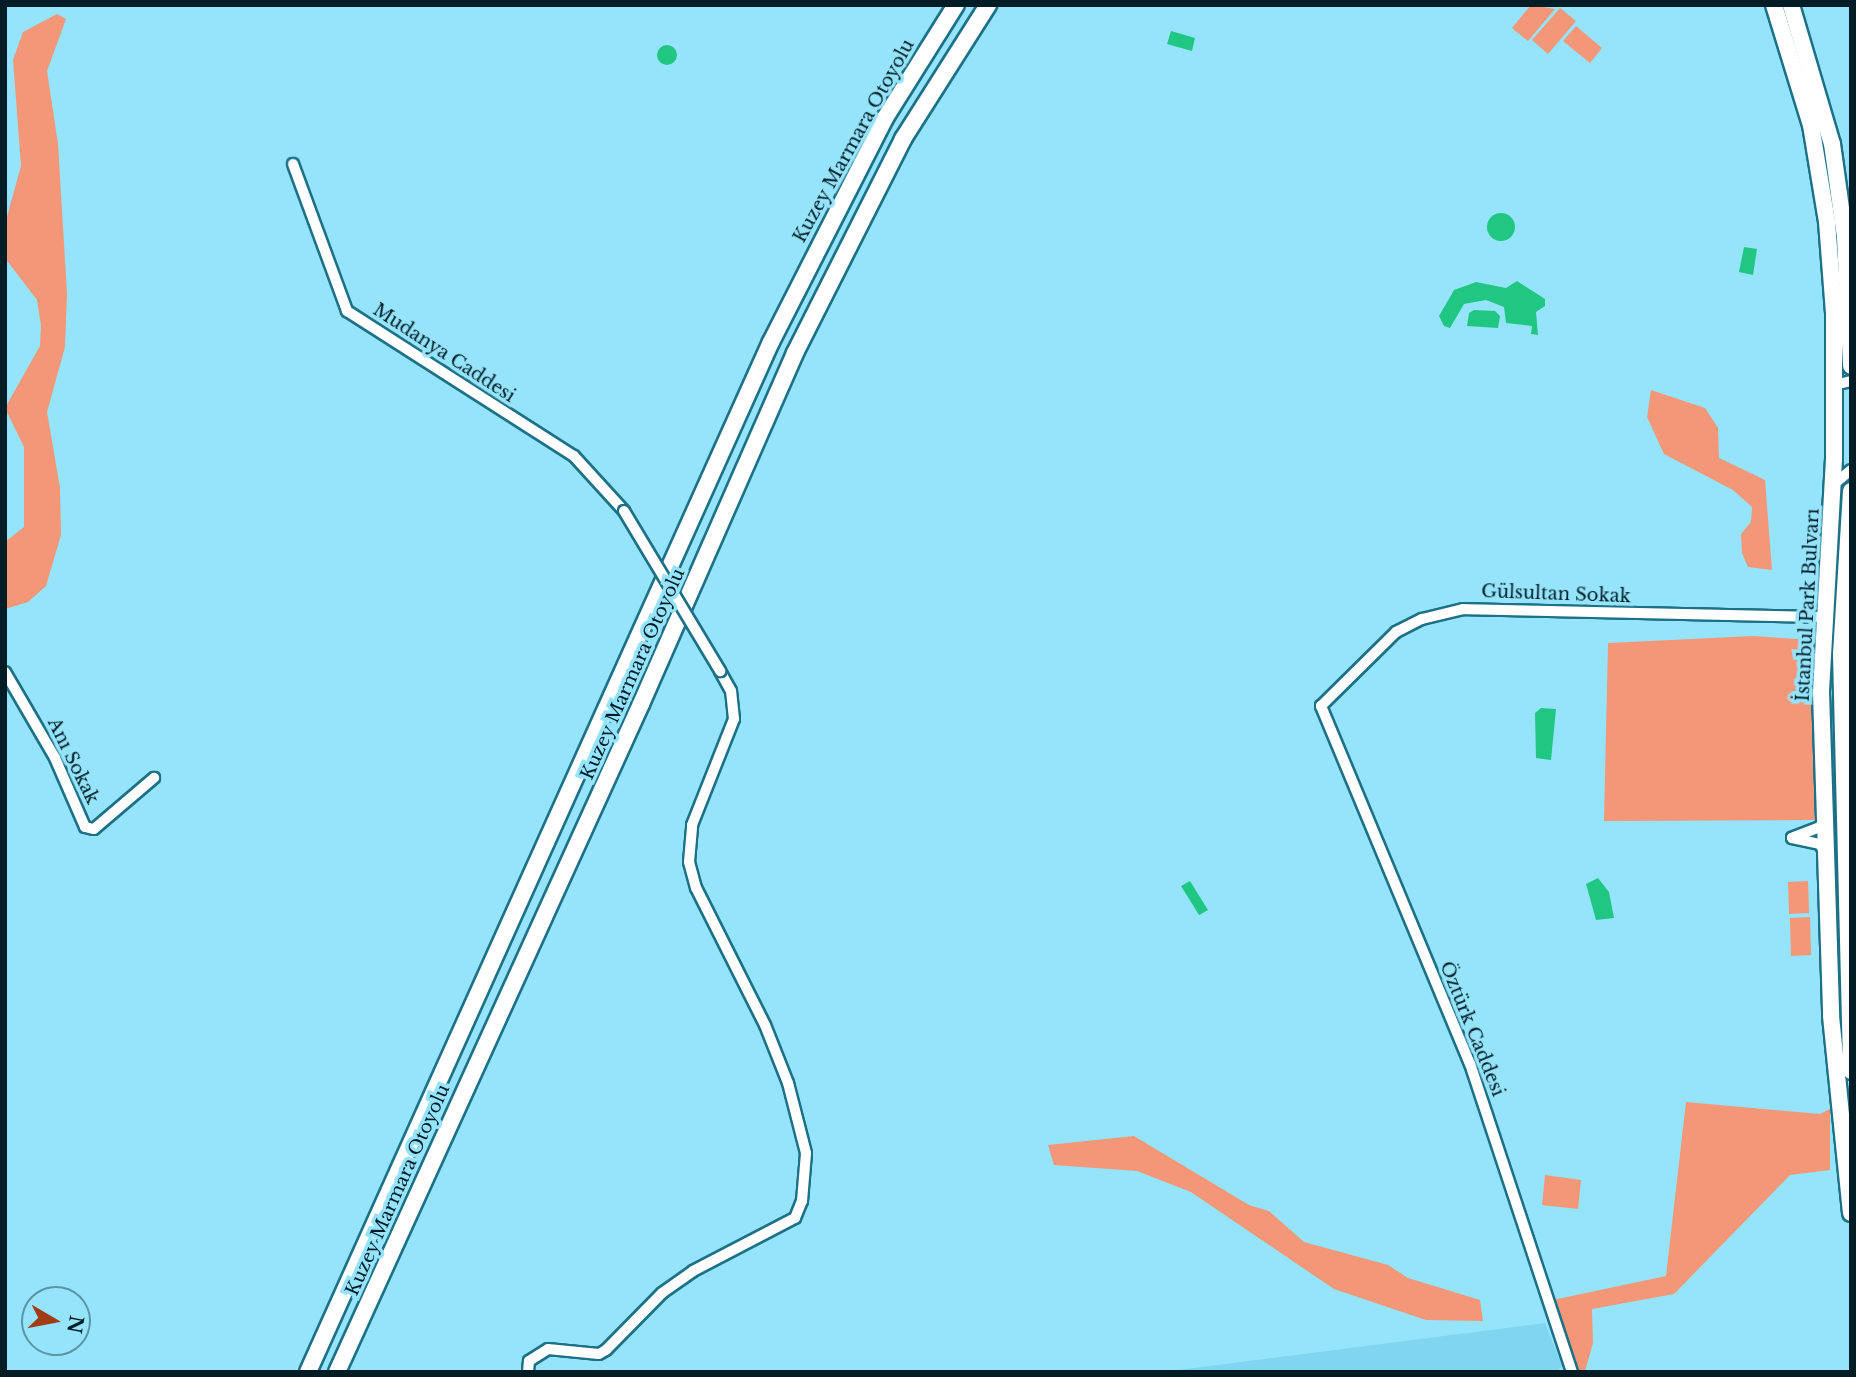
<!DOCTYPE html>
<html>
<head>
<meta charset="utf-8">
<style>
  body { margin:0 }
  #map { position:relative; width:1856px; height:1377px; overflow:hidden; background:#96e4fc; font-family:"Libre Baskerville",serif }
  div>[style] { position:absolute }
  .built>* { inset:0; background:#80d6f1 }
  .green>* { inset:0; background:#f49778 }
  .water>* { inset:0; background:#20c783 }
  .round { border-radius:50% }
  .roads { filter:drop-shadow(2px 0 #1c7186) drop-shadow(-2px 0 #1c7186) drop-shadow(0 2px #1c7186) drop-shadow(0 -2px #1c7186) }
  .minor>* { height:10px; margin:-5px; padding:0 5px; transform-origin:5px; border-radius:5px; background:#fff }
  .highway>* { height:16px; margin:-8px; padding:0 8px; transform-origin:8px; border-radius:8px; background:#fff }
  .bridges { filter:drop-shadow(2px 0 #1c7186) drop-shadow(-2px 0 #1c7186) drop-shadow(0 2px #1c7186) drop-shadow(0 -2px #1c7186) }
  .minor-bridge>* { height:10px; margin:-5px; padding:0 5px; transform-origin:5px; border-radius:5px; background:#fff }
  span { translate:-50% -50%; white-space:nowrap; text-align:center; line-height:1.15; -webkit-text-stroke:7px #96e4fc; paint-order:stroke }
  .street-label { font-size:18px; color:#001d25 }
  .frame { position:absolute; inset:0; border:7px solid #001d25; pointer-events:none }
  .north { position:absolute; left:21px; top:1286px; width:70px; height:70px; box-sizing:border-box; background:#96e4fc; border:2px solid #5a94a6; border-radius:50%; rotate:100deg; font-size:19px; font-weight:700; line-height:28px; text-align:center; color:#001d25 }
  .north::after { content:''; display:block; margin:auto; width:24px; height:32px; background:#a23c15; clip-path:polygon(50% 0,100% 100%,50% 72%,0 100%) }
</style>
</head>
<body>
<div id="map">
  <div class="built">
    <div style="clip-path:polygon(1545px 1323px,1562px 1366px,1556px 1372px,1163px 1372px)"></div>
  </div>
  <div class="green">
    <div style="clip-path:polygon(1531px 5px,1555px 9px,1528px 41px,1512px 28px)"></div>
    <div style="clip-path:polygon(1560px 8px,1576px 21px,1548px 54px,1532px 40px)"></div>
    <div style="clip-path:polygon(57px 14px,66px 19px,47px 71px,58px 144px,67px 293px,65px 347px,47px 412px,60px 488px,61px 535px,46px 586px,28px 602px,5px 609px,5px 542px,24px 527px,24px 447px,5px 408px,40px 346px,41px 326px,37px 300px,5px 258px,5px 224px,21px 166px,13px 60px,23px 32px)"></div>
    <div style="clip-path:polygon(1576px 26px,1602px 48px,1590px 63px,1563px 41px)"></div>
    <div style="clip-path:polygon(1651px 390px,1705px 408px,1718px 428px,1719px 458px,1765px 480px,1772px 570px,1748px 567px,1742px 553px,1741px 534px,1751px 522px,1752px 507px,1733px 490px,1664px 454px,1647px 417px)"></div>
    <div style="clip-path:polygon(1753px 636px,1811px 640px,1815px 820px,1604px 821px,1608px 643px)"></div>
    <div style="clip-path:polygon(1808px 881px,1809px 913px,1789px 914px,1788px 882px)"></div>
    <div style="clip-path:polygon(1810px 917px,1811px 955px,1791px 956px,1790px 918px)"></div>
    <div style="clip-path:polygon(1686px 1102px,1820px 1114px,1830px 1109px,1830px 1170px,1790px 1175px,1674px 1294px,1592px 1309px,1593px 1343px,1585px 1371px,1578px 1371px,1553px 1300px,1666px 1276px)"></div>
    <div style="clip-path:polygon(1134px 1136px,1249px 1205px,1269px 1211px,1304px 1242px,1388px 1265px,1408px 1278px,1480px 1300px,1483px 1321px,1426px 1320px,1334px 1289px,1191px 1192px,1137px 1171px,1054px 1165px,1048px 1145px)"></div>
    <div style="clip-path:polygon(1545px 1175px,1581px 1180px,1578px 1209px,1542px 1205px)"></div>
  </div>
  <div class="water">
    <div style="clip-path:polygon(1171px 31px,1195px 38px,1192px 51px,1167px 44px)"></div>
    <div class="round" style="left:657px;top:45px;width:20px;height:20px"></div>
    <div class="round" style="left:1487px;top:213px;width:28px;height:28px"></div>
    <div style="clip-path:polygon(1744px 247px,1757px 249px,1753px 275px,1739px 272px)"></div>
    <div style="clip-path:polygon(1517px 281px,1545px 299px,1545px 306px,1536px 312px,1538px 335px,1531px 334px,1532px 326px,1506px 323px,1504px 307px,1486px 300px,1464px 304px,1450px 328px,1444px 326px,1439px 316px,1454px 290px,1476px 282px,1506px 288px)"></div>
    <div style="clip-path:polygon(1474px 310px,1495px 311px,1500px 316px,1498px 328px,1467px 326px,1469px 313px)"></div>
    <div style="clip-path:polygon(1541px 708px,1556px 709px,1551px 760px,1536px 758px,1535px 713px)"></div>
    <div style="clip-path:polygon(1598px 878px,1609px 892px,1614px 918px,1596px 920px,1586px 884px)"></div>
    <div style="clip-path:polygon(1190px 881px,1208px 910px,1199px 915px,1181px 886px)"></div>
  </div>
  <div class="roads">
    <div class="minor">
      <div style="left:293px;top:164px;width:157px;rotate:69.8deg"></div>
      <div style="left:347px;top:311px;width:269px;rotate:32.6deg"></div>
      <div style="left:574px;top:456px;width:74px;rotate:47.7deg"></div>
      <div style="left:1834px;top:385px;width:17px;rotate:-13deg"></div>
      <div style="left:1833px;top:485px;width:23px;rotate:-40deg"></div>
      <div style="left:5px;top:672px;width:99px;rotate:59.8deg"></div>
      <div style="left:55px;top:758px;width:75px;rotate:66.5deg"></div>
      <div style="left:85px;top:827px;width:9px;rotate:13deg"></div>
      <div style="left:94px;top:829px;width:79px;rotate:-40.4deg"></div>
      <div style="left:1825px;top:818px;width:10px;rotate:119deg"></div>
      <div style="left:1820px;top:827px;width:30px;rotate:159deg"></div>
      <div style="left:1792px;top:838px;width:29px;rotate:12deg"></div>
      <div style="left:1820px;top:844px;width:10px;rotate:61deg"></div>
      <div style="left:528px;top:1372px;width:11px;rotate:-85deg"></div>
      <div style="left:529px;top:1361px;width:22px;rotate:-32deg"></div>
      <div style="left:548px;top:1349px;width:51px;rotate:5.6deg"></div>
      <div style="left:599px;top:1354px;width:8px;rotate:-30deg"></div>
      <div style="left:606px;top:1350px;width:80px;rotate:-45.5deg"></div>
      <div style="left:662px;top:1293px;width:38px;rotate:-35deg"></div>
      <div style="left:693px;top:1271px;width:115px;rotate:-27.5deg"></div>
      <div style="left:795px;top:1218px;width:18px;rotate:-68deg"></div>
      <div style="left:802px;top:1201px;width:48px;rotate:-85.2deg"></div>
      <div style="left:806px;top:1153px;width:72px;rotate:-104.4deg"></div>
      <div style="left:788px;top:1083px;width:62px;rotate:-111.6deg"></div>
      <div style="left:765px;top:1025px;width:153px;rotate:-116.7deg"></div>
      <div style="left:696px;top:888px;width:27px;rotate:-105deg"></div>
      <div style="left:689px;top:862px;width:37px;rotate:-85deg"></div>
      <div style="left:692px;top:825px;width:114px;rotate:-68.4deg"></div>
      <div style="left:734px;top:719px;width:28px;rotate:-96deg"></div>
      <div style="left:731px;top:691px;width:23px;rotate:-119deg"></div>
      <div style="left:1572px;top:1372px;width:324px;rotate:-108.3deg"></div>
      <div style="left:1470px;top:1064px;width:388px;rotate:-112.6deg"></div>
      <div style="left:1321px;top:706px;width:105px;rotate:-44.6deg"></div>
      <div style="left:1396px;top:632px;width:29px;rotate:-27deg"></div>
      <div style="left:1422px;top:619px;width:42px;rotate:-13.7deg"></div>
      <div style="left:1463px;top:609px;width:362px;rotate:1.3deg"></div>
    </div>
    <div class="highway">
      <div style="left:1774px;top:5px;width:126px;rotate:72.9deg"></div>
      <div style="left:1811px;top:125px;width:98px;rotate:80.6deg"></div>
      <div style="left:1827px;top:222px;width:90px;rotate:85.6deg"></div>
      <div style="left:1834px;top:312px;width:147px;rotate:90deg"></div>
      <div style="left:1834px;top:459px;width:233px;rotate:93.2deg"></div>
      <div style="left:1821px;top:692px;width:324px;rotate:88.2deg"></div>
      <div style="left:1831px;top:1016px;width:198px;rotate:84.2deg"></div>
      <div style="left:1791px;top:5px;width:145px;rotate:73.6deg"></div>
      <div style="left:1832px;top:144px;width:94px;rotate:82deg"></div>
      <div style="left:1845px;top:237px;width:129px;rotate:87.3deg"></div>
      <div style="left:1851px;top:491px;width:162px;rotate:93.5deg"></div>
      <div style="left:1841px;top:653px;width:418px;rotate:88.6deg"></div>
      <div style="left:308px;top:1372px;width:1129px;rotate:-65.8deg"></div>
      <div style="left:771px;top:342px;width:251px;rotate:-63deg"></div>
      <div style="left:885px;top:118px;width:133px;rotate:-57.9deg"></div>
      <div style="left:337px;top:1372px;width:734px;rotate:-65.53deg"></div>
      <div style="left:641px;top:704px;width:383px;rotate:-66.3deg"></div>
      <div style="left:795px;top:353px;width:240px;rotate:-63.2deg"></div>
      <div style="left:903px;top:139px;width:159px;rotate:-57.6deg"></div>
    </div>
  </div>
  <div class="bridges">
    <div class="minor-bridge">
      <div style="left:624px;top:511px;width:187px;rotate:59deg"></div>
    </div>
  </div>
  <div class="street-label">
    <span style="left:854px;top:141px;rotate:-61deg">Kuzey Marmara Otoyolu</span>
    <span style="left:444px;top:353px;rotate:33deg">Mudanya Caddesi</span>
    <span style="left:1556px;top:594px;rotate:2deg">Gülsultan Sokak</span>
    <span style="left:1808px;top:605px;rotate:-87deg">İstanbul Park Bulvarı</span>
    <span style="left:633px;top:674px;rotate:-66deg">Kuzey Marmara Otoyolu</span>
    <span style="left:73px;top:761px;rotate:64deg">Anı Sokak</span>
    <span style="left:1472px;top:1029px;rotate:68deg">Öztürk Caddesi</span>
    <span style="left:398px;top:1190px;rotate:-66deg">Kuzey Marmara Otoyolu</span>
  </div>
  <div class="frame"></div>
  <div class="north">N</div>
</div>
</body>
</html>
